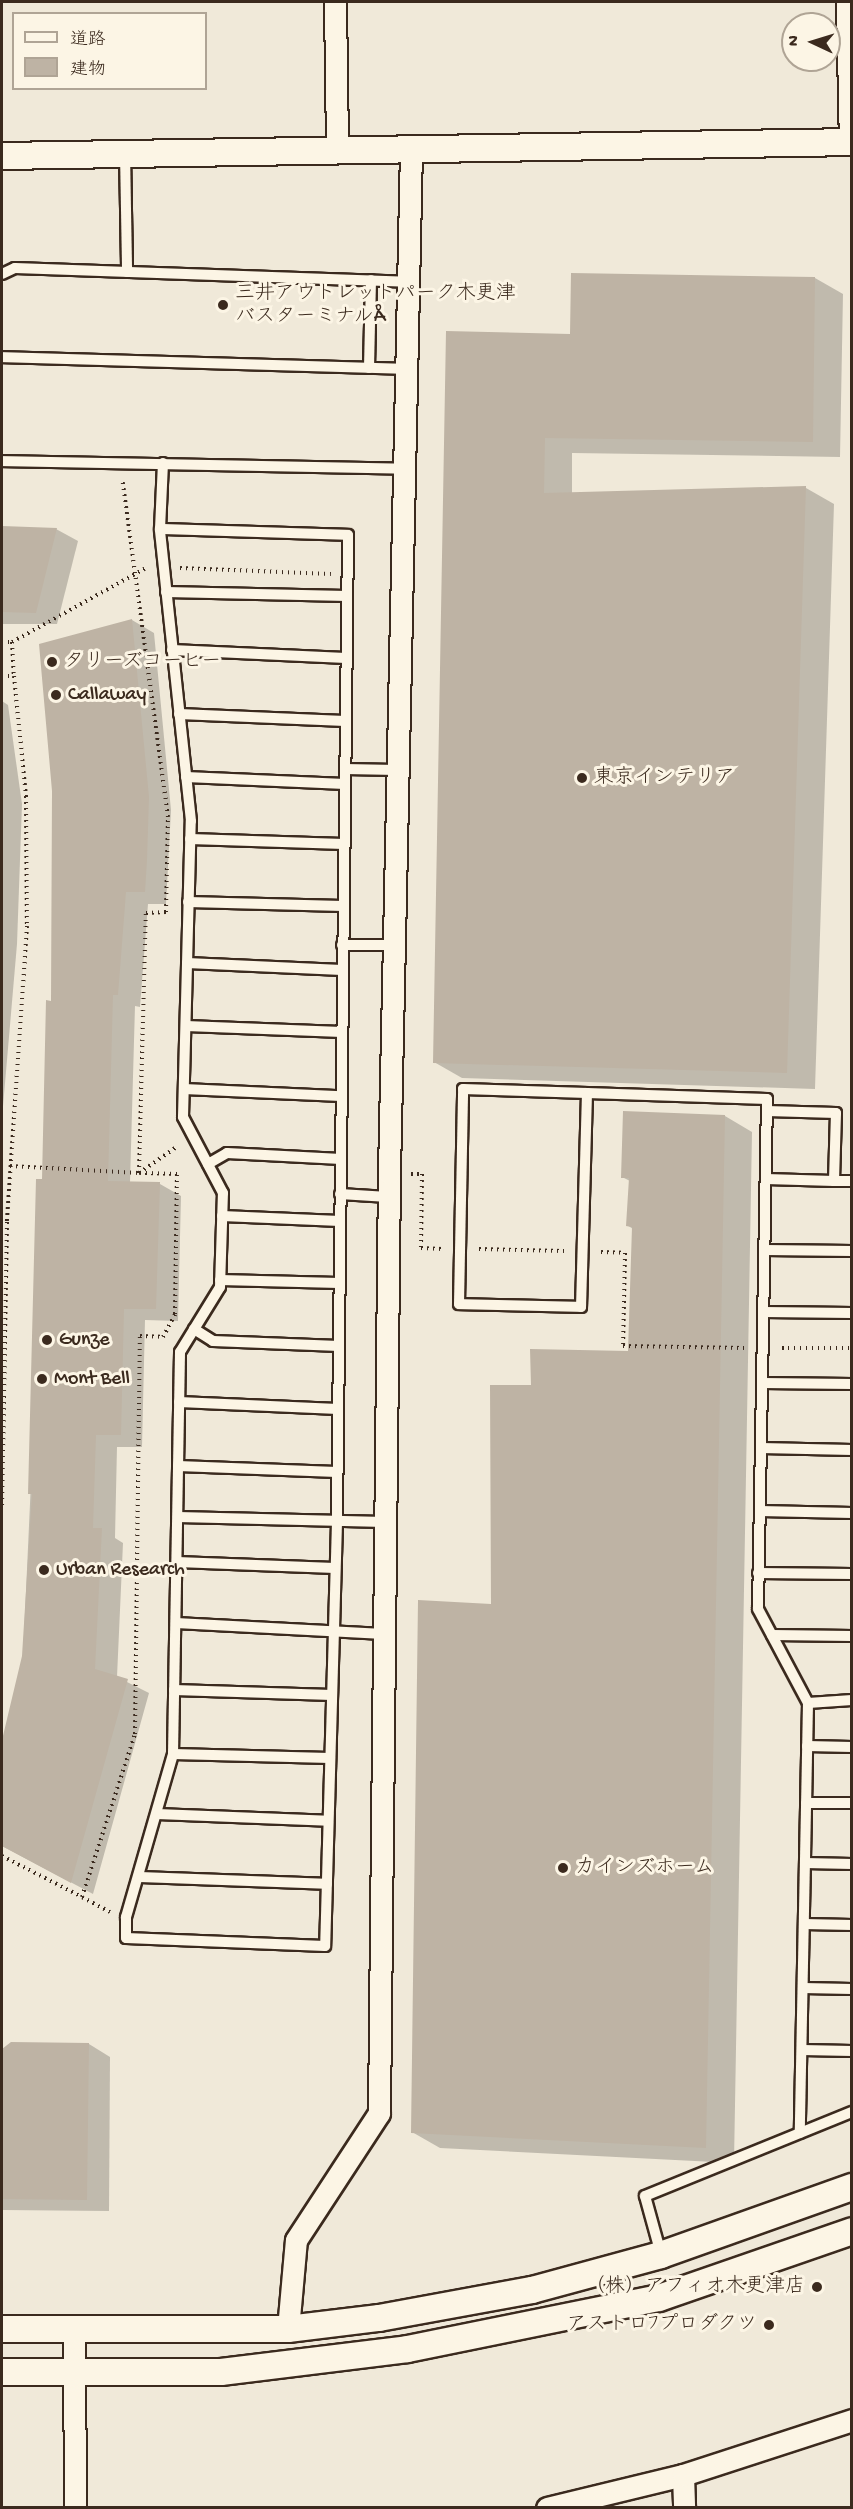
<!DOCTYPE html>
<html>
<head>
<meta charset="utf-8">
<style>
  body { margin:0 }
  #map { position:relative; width:853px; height:2509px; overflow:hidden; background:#f0e9d9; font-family:"Gochi Hand","Klee One",sans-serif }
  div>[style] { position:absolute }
  .shadow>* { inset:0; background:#0003 }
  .building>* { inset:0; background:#beb3a4 }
  .path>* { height:4px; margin-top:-2px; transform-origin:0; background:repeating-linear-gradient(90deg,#3b2a1e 0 1.5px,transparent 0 6px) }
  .roads { filter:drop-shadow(2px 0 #3b2a1e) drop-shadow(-2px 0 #3b2a1e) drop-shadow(0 2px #3b2a1e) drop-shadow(0 -2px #3b2a1e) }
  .service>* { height:10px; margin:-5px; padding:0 5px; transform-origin:5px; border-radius:5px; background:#fcf5e5 }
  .minor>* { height:21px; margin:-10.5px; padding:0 10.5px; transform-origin:10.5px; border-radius:10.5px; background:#fcf5e5 }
  .tertiary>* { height:26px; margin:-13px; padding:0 13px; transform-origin:13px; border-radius:13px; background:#fcf5e5 }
  .dots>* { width:16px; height:16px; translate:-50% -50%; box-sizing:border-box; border:3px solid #fcf5e5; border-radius:50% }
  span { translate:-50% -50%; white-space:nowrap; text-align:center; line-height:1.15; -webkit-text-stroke:6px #fcf5e5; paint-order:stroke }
  .poi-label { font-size:20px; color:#3b2a1e }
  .left { translate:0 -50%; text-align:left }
  .right { translate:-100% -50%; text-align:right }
  .frame { position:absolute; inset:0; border:3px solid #3b2a1e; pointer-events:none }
  .legend { position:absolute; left:12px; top:12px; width:195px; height:78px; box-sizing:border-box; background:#fcf5e5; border:2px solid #afa495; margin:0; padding:8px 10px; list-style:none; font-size:18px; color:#3b2a1e }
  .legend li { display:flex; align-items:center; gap:12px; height:30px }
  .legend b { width:30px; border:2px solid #afa495 }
  .north { position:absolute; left:781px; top:12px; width:60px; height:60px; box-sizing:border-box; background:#fcf5e5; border:2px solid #afa495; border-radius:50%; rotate:274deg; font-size:16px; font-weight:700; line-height:24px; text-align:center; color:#3b2a1e }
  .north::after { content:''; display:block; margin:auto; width:21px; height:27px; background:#3b2a1e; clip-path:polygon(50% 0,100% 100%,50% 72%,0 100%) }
</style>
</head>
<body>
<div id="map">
  <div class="shadow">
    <div style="clip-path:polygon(815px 278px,843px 294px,840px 457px,572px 453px,572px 494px,806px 488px,834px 504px,815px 1089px,462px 1078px,434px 1062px,447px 333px,572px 336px)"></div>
    <div style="clip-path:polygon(2px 528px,56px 529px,78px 541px,57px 624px,2px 624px)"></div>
    <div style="clip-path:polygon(132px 620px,154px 633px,171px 810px,166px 904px,148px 904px,140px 1007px,135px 1006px,130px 1183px,160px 1184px,181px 1196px,178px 1321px,145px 1320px,142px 1447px,117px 1447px,115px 1538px,123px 1543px,117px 1677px,149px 1693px,93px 1894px,2px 1846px,2px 1746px,23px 1656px,53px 1002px)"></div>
    <div style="clip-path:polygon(2px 701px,8px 705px,22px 804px,17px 944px,2px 1118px)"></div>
    <div style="clip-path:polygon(725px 1116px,752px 1132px,734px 2163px,440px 2148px,412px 2132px,492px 1605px,532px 1387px,630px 1352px,633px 1229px,627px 1225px,630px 1181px,622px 1177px)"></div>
    <div style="clip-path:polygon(12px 2043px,89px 2044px,110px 2057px,109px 2211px,2px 2210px,2px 2051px)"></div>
  </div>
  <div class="building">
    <div style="clip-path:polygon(571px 273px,815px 277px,813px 442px,545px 438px,544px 493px,806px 486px,787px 1073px,433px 1063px,446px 331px,570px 334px)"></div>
    <div style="clip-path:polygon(2px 526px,57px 528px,36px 613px,2px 612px)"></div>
    <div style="clip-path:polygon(132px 619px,149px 797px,147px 860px,145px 892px,126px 892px,118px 995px,113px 995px,108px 1181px,160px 1182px,156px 1309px,124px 1309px,121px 1435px,96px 1435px,93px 1528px,102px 1528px,95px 1669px,128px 1679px,71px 1883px,2px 1846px,2px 1740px,22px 1656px,32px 1494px,28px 1494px,36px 1179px,42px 1179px,46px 1000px,51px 1001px,52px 791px,39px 644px)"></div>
    <div style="clip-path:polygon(623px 1111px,725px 1115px,706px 2148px,411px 2133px,418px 1600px,491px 1604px,490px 1385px,531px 1385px,530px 1349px,628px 1351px,632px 1227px,626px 1226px,629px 1178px,621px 1178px)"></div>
    <div style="clip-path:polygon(11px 2042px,89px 2043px,87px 2200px,2px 2199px,2px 2049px)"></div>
  </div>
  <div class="path">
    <div style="left:180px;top:568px;width:151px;rotate:2.3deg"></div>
    <div style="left:2px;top:642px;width:10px"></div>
    <div style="left:12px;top:642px;width:34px;rotate:87deg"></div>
    <div style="left:12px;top:642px;width:153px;rotate:-28.9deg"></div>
    <div style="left:2px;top:676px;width:12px"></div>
    <div style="left:14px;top:676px;width:121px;rotate:84.3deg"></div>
    <div style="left:26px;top:796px;width:130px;rotate:89.6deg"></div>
    <div style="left:27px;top:926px;width:297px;rotate:93.9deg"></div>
    <div style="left:7px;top:1222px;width:286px;rotate:91deg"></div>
    <div style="left:10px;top:1166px;width:129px;rotate:3.1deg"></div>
    <div style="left:139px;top:1173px;width:47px;rotate:-34.7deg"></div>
    <div style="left:411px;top:1174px;width:11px"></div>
    <div style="left:422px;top:1174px;width:74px;rotate:90.8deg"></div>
    <div style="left:421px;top:1248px;width:21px;rotate:3deg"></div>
    <div style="left:479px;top:1249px;width:85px;rotate:1.3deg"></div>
    <div style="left:601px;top:1252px;width:24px;rotate:2deg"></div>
    <div style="left:625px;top:1253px;width:93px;rotate:91.2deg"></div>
    <div style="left:623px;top:1346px;width:121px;rotate:0.9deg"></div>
    <div style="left:782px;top:1348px;width:70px"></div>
    <div style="left:2px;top:1856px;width:90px;rotate:27.1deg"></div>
    <div style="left:110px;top:1912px;width:32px;rotate:-152deg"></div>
    <div style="left:82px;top:1897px;width:171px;rotate:-72deg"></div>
    <div style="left:135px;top:1734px;width:398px;rotate:-89.3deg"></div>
    <div style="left:140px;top:1336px;width:23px;rotate:2deg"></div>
    <div style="left:163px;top:1337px;width:26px;rotate:-62deg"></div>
    <div style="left:175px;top:1314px;width:140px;rotate:-89.2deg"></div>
    <div style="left:177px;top:1174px;width:38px;rotate:-178deg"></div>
    <div style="left:139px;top:1173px;width:260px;rotate:-88.5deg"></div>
    <div style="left:146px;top:913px;width:20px;rotate:-3deg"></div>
    <div style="left:166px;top:912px;width:95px;rotate:-88.8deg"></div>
    <div style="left:168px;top:817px;width:338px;rotate:-97.7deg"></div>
  </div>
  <div class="roads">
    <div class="service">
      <div style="left:125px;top:152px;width:120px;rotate:89deg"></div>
      <div style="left:2px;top:274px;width:14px;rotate:-25deg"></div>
      <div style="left:15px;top:268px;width:392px;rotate:2deg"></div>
      <div style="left:2px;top:357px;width:403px;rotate:1.7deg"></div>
      <div style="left:369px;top:368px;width:88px;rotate:-88.7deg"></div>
      <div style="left:2px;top:461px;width:400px;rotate:1.1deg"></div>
      <div style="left:160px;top:529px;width:188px;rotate:1.8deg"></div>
      <div style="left:348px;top:535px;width:987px;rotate:90.64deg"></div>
      <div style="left:337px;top:1522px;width:424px;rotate:91.6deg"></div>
      <div style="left:325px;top:1946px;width:199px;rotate:-177.7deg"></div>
      <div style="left:126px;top:1938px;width:21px;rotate:-90deg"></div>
      <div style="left:126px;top:1917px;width:170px;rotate:-73.9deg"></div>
      <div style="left:173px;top:1754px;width:402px;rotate:-89deg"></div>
      <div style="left:180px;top:1352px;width:76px;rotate:-58.4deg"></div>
      <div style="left:220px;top:1287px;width:94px;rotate:-88.2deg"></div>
      <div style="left:223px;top:1193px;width:86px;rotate:-117.8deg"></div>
      <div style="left:183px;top:1117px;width:296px;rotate:-88.5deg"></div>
      <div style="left:191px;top:821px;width:294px;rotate:-96.1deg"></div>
      <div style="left:160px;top:529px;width:66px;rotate:-87.4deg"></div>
      <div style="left:166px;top:592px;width:181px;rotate:1.3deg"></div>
      <div style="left:172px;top:650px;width:174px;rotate:2.6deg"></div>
      <div style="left:179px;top:714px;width:166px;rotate:2.4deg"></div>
      <div style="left:345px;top:769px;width:52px;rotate:1.1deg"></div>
      <div style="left:186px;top:777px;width:159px;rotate:2.5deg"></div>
      <div style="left:190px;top:839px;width:154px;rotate:1.9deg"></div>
      <div style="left:188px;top:902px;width:155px;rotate:1.5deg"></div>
      <div style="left:342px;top:945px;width:52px"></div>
      <div style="left:187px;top:963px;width:155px;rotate:2.6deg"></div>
      <div style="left:186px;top:1026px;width:156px;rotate:2.2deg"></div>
      <div style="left:184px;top:1089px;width:157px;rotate:2.6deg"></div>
      <div style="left:587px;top:1093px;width:214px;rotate:91.6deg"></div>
      <div style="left:581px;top:1307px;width:122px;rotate:-178.6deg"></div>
      <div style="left:459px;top:1304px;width:215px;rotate:-88.9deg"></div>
      <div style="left:463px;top:1089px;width:124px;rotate:1.8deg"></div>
      <div style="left:587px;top:1093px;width:180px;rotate:1.9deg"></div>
      <div style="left:767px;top:1099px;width:510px;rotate:91.01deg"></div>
      <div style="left:758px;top:1609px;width:106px;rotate:62deg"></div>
      <div style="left:808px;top:1703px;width:430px;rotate:91.1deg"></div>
      <div style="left:767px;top:1111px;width:69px;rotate:1.7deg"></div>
      <div style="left:836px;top:1113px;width:68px;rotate:91.7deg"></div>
      <div style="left:834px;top:1181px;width:18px"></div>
      <div style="left:208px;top:1164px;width:22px;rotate:-30deg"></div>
      <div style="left:227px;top:1153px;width:114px;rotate:3deg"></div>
      <div style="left:766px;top:1179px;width:68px;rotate:1.7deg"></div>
      <div style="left:340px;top:1194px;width:48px;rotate:3.6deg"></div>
      <div style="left:222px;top:1216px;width:118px;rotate:2.4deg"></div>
      <div style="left:765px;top:1250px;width:87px;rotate:0.7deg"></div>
      <div style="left:220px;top:1280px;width:119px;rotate:1.4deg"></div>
      <div style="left:764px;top:1312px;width:88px;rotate:0.7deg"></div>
      <div style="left:194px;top:1329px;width:22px;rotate:32deg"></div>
      <div style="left:213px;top:1341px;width:126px;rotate:2.3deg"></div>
      <div style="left:763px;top:1383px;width:89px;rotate:0.6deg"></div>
      <div style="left:179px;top:1402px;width:159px;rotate:2.5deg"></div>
      <div style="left:761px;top:1448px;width:91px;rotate:1.3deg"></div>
      <div style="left:178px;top:1466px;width:159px;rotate:2.2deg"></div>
      <div style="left:760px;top:1511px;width:92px;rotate:1.2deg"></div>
      <div style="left:178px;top:1517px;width:207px;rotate:1.4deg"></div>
      <div style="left:177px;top:1562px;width:158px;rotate:2.2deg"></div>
      <div style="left:758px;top:1573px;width:94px;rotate:0.6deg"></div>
      <div style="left:176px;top:1623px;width:208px;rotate:3deg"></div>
      <div style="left:772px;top:1635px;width:80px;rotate:0.7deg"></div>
      <div style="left:174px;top:1690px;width:158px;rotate:1.8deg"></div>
      <div style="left:808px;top:1703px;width:44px;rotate:-3.9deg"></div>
      <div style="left:807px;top:1746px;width:45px;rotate:1.3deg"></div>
      <div style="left:173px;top:1754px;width:157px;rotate:1.5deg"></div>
      <div style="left:806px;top:1803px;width:46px"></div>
      <div style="left:157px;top:1814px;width:171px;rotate:2.3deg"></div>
      <div style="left:805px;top:1863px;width:47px;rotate:1.2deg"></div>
      <div style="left:138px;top:1877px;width:189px;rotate:2.1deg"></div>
      <div style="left:804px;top:1924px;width:48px;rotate:1.2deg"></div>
      <div style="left:803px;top:1988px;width:49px;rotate:1.2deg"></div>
      <div style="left:802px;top:2050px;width:50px;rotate:1.1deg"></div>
      <div style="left:661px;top:2254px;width:60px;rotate:-105.4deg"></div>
      <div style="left:645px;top:2196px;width:223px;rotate:-22.1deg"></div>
    </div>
    <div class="minor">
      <div style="left:335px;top:2px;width:148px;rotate:89.2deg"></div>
      <div style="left:847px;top:2px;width:140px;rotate:88.8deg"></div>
      <div style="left:288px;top:2329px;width:89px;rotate:-84.9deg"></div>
      <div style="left:296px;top:2240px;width:152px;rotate:-56.8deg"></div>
      <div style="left:379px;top:2113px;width:940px;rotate:-89.39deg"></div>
      <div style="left:389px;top:1173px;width:1024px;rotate:-88.77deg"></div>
      <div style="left:74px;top:2331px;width:177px;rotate:89.7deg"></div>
      <div style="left:683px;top:2475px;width:33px;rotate:88deg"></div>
      <div style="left:547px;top:2508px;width:140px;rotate:-13.6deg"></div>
      <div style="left:683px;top:2475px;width:178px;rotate:-18deg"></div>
    </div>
    <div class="tertiary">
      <div style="left:2px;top:156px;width:850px;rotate:-0.94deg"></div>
      <div style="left:2px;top:2329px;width:286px"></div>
      <div style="left:288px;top:2329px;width:92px;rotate:-6.9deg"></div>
      <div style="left:379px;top:2318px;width:156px;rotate:-10.4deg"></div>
      <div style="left:532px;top:2290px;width:134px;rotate:-15.2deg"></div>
      <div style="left:661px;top:2255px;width:203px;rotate:-19.6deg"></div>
      <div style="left:2px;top:2372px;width:219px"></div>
      <div style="left:221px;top:2372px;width:188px;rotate:-7deg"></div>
      <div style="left:408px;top:2349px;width:256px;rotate:-11.5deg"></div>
      <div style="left:659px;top:2298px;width:204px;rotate:-19.1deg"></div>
    </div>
  </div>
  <div class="dots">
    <div style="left:223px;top:305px;background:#3b2a1e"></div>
    <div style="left:52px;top:662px;background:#3b2a1e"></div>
    <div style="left:56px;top:695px;background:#3b2a1e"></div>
    <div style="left:582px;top:778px;background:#3b2a1e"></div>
    <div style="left:47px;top:1340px;background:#3b2a1e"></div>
    <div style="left:42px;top:1379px;background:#3b2a1e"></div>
    <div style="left:44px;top:1570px;background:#3b2a1e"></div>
    <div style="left:563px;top:1868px;background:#3b2a1e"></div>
    <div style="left:817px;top:2287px;background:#3b2a1e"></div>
    <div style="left:769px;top:2325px;background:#3b2a1e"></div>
  </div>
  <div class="poi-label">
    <span class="left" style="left:235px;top:306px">三井アウトレットパーク木更津<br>バスターミナルÅ</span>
    <span class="left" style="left:64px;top:662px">タリーズコーヒー</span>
    <span class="left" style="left:68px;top:695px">Callaway</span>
    <span class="left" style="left:594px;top:778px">東京インテリア</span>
    <span class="left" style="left:59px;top:1340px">Gunze</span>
    <span class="left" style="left:54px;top:1379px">Mont Bell</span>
    <span class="left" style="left:56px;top:1570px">Urban Research</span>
    <span class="left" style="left:575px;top:1868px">カインズホーム</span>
    <span class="right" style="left:805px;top:2287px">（株）アフィオ木更津店</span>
    <span class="right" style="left:757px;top:2325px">アストロﾌプロダクツ</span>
  </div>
  <div class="frame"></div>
  <ul class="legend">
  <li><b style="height:8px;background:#fcf5e5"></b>道路</li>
  <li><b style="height:16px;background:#beb3a4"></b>建物</li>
  </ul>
  <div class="north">N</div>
</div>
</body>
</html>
